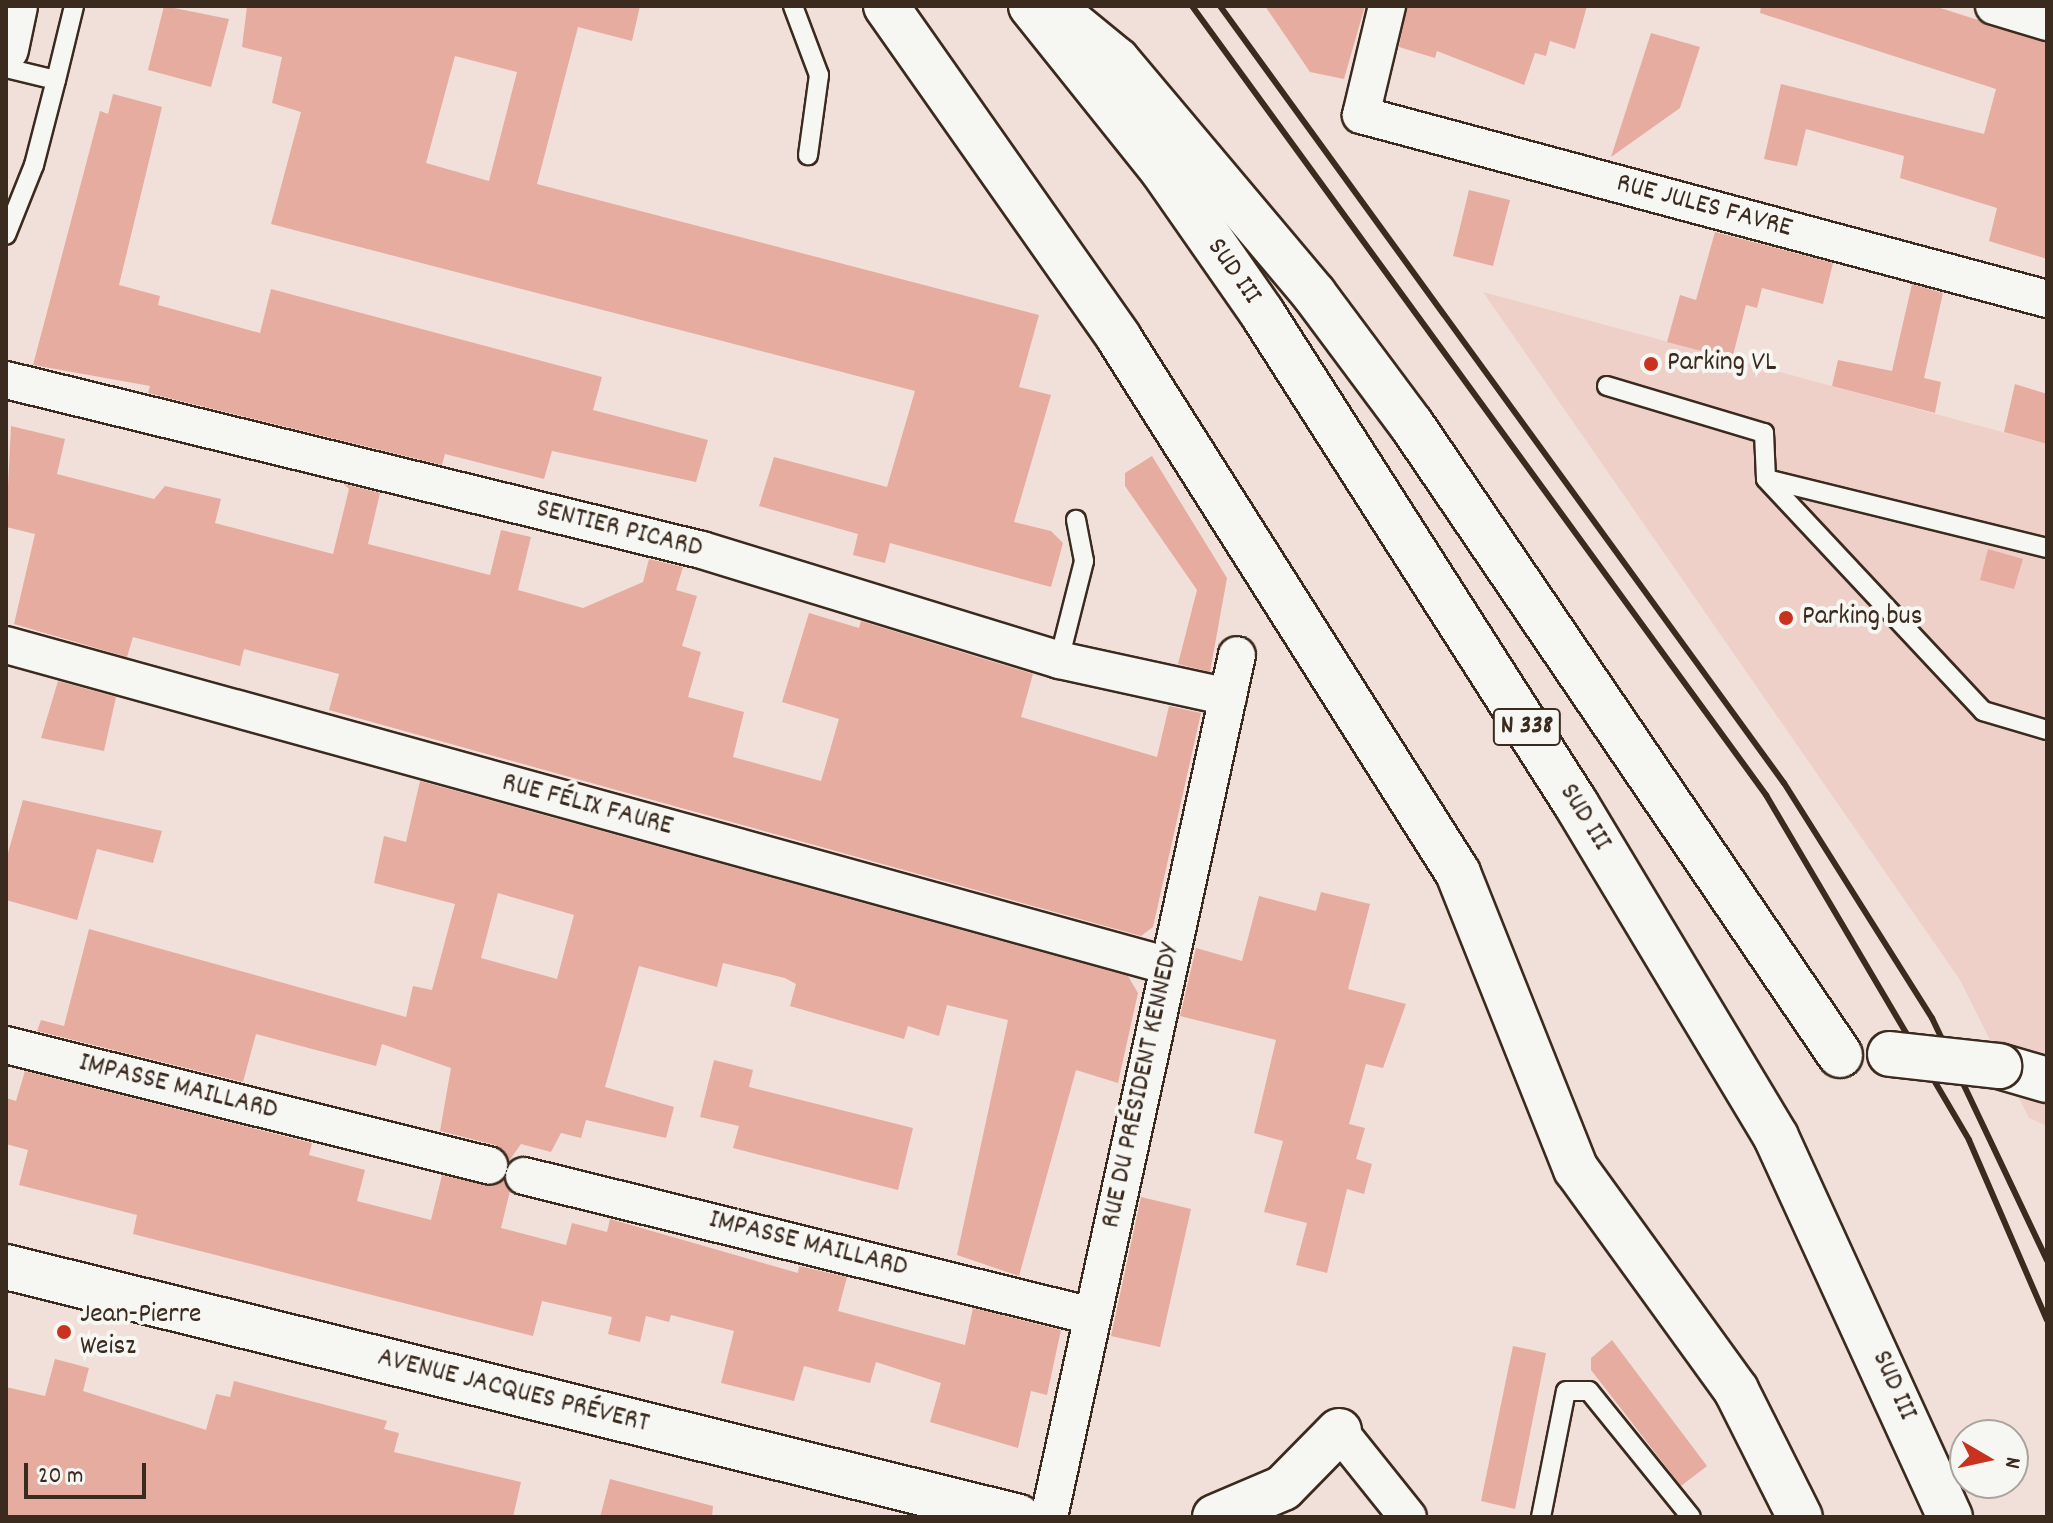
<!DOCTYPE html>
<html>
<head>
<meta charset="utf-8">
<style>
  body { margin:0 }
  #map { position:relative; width:2053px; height:1523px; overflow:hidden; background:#f1e0d9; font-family:Dekko,sans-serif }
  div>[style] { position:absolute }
  .built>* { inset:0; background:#eed0c8 }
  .building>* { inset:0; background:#e6aca0 }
  .roads { filter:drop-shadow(2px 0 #3b2a1e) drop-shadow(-2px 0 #3b2a1e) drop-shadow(0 2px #3b2a1e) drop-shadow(0 -2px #3b2a1e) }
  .lane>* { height:18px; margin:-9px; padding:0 9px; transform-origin:9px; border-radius:9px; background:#f6f6f2 }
  .street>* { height:36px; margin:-18px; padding:0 18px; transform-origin:18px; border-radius:18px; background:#f6f6f2 }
  .secondary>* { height:44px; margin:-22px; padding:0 22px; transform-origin:22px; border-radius:22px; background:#f6f6f2 }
  .highway>* { height:44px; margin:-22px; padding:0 22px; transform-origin:22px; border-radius:22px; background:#f6f6f2 }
  .rail>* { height:6px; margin:-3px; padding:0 3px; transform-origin:3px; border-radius:3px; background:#3b2a1e }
  .bridges { filter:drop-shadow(2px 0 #3b2a1e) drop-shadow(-2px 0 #3b2a1e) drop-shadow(0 2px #3b2a1e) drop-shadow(0 -2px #3b2a1e) }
  .secondary-bridge>* { height:44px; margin:-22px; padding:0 22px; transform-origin:22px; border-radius:22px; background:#f6f6f2 }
  .dots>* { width:22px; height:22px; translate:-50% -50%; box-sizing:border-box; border:4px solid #f6f6f2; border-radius:50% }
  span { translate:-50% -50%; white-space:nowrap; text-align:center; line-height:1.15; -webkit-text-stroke:8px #f6f6f2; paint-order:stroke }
  .shield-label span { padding:2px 6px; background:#f6f6f2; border:2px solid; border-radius:6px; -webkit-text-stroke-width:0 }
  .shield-label { font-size:26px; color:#3b2a1e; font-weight:700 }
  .street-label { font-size:28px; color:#3b2a1e }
  .poi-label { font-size:28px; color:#3b2a1e }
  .left { translate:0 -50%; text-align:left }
  .frame { position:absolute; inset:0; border:8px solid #3b2a1e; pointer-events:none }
  .north { position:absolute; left:1949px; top:1419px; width:80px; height:80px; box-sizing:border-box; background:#f6f6f2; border:2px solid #aba49d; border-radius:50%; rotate:99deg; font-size:22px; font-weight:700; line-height:32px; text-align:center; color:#3b2a1e }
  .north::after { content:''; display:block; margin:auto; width:28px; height:36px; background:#c8321e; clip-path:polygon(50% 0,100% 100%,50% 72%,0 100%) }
  .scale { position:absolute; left:24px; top:1463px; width:122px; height:36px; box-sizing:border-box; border:4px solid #3b2a1e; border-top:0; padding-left:10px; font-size:24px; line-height:28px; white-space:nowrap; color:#3b2a1e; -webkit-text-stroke:6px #f6f6f2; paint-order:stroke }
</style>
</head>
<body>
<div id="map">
  <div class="built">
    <div style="clip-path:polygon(1483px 292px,2047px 444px,2047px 1126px,2029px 1118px,1960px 980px)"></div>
  </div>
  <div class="building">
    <div style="clip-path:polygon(164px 6px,229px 19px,211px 87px,148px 70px)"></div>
    <div style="clip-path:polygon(evenodd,247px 6px,640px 6px,632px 41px,578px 27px,537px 184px,1039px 315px,1019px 387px,1051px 395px,1014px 522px,1051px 531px,1063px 543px,1051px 587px,890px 543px,885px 563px,853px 555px,858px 534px,759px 506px,774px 457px,887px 487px,915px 391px,271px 224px,301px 112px,272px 103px,282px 57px,242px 47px,247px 6px,455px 56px,517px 72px,489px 181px,426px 163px,455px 56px)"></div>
    <div style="clip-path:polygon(1265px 6px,1365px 6px,1344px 79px,1310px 72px)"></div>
    <div style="clip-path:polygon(1407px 6px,1587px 6px,1575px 49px,1550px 41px,1546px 56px,1535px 53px,1524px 85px,1437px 51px,1435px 58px,1399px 47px)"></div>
    <div style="clip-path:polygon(1761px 6px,1934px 6px,2047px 42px,2047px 259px,1989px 241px,1997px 208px,1900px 178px,1904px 156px,1806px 129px,1797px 166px,1764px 159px,1781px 84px,1984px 134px,1996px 89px,1760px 13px)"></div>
    <div style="clip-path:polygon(1651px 33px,1700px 47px,1680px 108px,1611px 157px)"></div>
    <div style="clip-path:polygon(113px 94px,162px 107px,119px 285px,160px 296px,158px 305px,260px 333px,271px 289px,602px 377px,593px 410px,708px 440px,696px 482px,552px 451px,544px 479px,445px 454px,442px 465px,148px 393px,150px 386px,33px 365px,100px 111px,108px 114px)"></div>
    <div style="clip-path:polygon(1469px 190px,1510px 200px,1493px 266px,1453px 256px)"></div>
    <div style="clip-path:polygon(1715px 232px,1833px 263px,1823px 304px,1762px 288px,1757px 308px,1746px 305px,1732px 359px,1667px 342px,1680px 295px,1696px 300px)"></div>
    <div style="clip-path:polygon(1912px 284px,1943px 293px,1924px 378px,1941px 382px,1935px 413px,1832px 386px,1838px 360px,1892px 371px)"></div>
    <div style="clip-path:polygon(2015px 384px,2047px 394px,2047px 444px,2004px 432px)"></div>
    <div style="clip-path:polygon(11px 426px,65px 439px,57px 474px,154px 499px,165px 486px,221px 499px,215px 523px,333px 554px,349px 489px,344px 484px,380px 493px,368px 544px,490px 575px,501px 530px,531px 537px,518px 590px,583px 608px,643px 582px,649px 559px,683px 567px,676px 590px,697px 596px,682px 646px,701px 652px,688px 697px,744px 712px,733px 757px,821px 781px,839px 719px,782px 702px,809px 613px,859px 628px,861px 621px,1033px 674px,1021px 717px,1157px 757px,1169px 706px,1201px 713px,1153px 927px,1141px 936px,329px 710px,339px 674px,244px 649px,240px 666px,133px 637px,127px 657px,14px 624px,35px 534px,6px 527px)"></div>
    <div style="clip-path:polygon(1152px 456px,1227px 578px,1210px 672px,1178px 664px,1197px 590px,1125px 486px,1125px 473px)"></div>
    <div style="clip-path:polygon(1988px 549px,2023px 559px,2014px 589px,1980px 580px)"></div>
    <div style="clip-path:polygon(58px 681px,116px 697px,104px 751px,41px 738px)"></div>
    <div style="clip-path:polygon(evenodd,420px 781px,1128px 976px,1138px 993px,1118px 1083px,1076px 1070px,1019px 1276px,957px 1255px,1008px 1020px,947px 1005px,939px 1036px,908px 1026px,904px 1039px,790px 1006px,796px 984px,785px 978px,723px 963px,717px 987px,639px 966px,605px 1087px,674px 1107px,666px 1138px,586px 1120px,581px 1138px,561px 1133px,551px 1152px,521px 1144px,509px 1161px,495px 1145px,440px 1131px,451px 1068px,382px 1044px,376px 1066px,256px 1034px,243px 1082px,37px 1031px,41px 1020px,64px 1026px,89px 929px,406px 1017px,413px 986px,432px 990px,455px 904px,374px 883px,384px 836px,406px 842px,420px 781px,498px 893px,574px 915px,557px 979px,481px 958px,498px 893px)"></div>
    <div style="clip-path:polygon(23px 800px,162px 831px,153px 863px,97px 849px,77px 920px,6px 900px,6px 860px)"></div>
    <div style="clip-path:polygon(1321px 892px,1370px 904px,1348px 989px,1406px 1004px,1383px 1068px,1366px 1064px,1349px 1124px,1365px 1128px,1356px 1159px,1372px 1164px,1364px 1194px,1347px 1189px,1327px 1273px,1296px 1265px,1307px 1223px,1264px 1212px,1283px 1141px,1254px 1133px,1276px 1040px,1180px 1016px,1196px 948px,1242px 961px,1259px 896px,1316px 911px)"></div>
    <div style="clip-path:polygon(714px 1060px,753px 1070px,749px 1087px,913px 1128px,898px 1190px,733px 1148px,739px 1126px,700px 1117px)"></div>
    <div style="clip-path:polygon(25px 1071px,312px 1143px,309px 1155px,365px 1170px,357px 1201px,431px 1220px,442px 1175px,485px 1185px,504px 1180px,510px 1191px,501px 1228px,566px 1245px,572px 1223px,607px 1232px,610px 1219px,798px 1273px,799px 1266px,847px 1277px,838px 1311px,965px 1345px,973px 1308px,1061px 1330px,1047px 1395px,1031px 1391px,1018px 1448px,930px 1422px,941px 1383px,876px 1362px,870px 1383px,804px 1366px,794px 1401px,721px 1383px,734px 1331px,671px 1315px,669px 1322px,646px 1316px,640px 1342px,608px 1334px,612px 1317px,542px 1301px,533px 1336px,133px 1234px,137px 1215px,19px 1185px,28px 1150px,6px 1144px,6px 1098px,16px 1101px)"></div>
    <div style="clip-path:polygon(1141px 1197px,1191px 1209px,1160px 1347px,1111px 1336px)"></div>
    <div style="clip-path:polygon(1612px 1340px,1707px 1466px,1681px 1486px,1591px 1370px,1591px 1358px)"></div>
    <div style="clip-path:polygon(1513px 1346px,1546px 1353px,1515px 1509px,1481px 1501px)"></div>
    <div style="clip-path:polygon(55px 1359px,89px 1368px,83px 1391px,206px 1430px,216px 1394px,230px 1397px,234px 1381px,387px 1421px,384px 1429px,399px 1433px,394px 1452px,521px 1482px,513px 1517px,6px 1517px,6px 1387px,45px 1396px)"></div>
    <div style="clip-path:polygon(610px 1479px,713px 1506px,712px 1517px,600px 1517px)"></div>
  </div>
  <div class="roads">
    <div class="lane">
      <div style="left:793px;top:6px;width:74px;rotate:69.4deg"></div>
      <div style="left:819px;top:75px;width:81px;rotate:97.8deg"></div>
      <div style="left:6px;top:68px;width:51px;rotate:13.5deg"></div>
      <div style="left:56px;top:80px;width:88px;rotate:104.5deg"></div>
      <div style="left:34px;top:165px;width:75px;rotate:111.8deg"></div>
      <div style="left:56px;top:80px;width:76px;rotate:-76.3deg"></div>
      <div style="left:1607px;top:386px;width:164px;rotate:16.7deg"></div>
      <div style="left:1764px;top:433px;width:46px;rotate:87.5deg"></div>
      <div style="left:2047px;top:548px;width:289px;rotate:-166.2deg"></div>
      <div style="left:1766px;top:479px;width:318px;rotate:46.9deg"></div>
      <div style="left:1983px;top:711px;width:67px;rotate:16.5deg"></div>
      <div style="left:1059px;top:660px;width:102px;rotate:-75.8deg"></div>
      <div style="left:1084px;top:561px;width:42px;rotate:-101deg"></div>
      <div style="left:1541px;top:1517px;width:128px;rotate:-78.8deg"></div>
      <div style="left:1566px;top:1391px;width:23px"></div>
      <div style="left:1589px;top:1391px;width:162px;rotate:51deg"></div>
    </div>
    <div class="street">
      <div style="left:1387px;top:6px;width:112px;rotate:103.4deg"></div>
      <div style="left:1361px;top:115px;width:710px;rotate:15.01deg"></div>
      <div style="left:1994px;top:6px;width:55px;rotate:16.8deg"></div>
      <div style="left:6px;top:380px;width:716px;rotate:13.73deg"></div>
      <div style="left:702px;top:550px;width:374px;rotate:17.1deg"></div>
      <div style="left:1059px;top:660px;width:173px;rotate:12.3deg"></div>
      <div style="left:6px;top:645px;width:1206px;rotate:15.43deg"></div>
      <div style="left:6px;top:1045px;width:498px;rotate:14deg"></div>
      <div style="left:524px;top:1176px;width:585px;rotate:13.85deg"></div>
      <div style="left:1339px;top:1431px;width:110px;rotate:51.3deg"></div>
      <div style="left:1049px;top:1517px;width:882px;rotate:-77.7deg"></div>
    </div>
    <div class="secondary">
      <div style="left:6px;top:49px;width:44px;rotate:-78.2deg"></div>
      <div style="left:1999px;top:1066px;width:50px;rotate:16.3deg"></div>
      <div style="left:6px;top:1267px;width:1043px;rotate:13.86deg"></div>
      <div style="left:1215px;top:1517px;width:74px;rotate:-23.1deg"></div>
      <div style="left:1283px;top:1488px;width:80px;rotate:-45.5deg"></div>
    </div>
    <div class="highway">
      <div style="left:886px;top:6px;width:406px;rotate:54.9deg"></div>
      <div style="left:1119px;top:338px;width:633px;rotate:57.64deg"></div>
      <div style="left:1458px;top:873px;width:319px;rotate:68.3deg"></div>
      <div style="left:1576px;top:1169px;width:273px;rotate:54.1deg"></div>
      <div style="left:1736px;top:1390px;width:142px;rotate:63.3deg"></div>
      <div style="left:1031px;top:6px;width:211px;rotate:51.3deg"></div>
      <div style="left:1163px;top:171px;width:173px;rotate:55.1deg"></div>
      <div style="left:1262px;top:313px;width:583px;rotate:57.4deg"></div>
      <div style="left:1576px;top:804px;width:388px;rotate:59deg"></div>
      <div style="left:1776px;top:1137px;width:418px;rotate:65.4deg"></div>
      <div style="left:1062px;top:15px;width:71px;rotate:39.3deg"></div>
      <div style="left:1117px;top:60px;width:306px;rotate:49.9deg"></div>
      <div style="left:1314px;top:294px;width:162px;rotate:53.3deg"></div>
      <div style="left:1411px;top:424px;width:763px;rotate:55.79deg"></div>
    </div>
  </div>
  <div class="rail">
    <div style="left:1192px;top:6px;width:976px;rotate:53.96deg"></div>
    <div style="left:1766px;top:795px;width:400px;rotate:59.5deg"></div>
    <div style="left:1969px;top:1140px;width:196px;rotate:66.6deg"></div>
    <div style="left:1220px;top:6px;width:960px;rotate:54.03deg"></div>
    <div style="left:1784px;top:783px;width:278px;rotate:57.8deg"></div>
    <div style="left:1932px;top:1018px;width:268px;rotate:64.6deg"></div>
  </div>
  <div class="bridges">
    <div class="secondary-bridge">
      <div style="left:1890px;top:1054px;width:110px;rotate:6.3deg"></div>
    </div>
  </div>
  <div class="dots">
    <div style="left:1651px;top:364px;background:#c8321e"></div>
    <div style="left:1786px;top:618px;background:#c8321e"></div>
    <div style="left:64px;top:1332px;background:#c8321e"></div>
  </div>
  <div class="shield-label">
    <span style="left:1527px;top:727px">N 338</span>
  </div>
  <div class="street-label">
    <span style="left:1704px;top:207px;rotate:15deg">RUE JULES FAVRE</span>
    <span style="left:1233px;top:272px;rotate:55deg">SUD III</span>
    <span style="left:619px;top:530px;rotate:14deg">SENTIER PICARD</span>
    <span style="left:587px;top:806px;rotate:15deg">RUE FÉLIX FAURE</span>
    <span style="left:1584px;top:818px;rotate:58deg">SUD III</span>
    <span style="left:1142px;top:1086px;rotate:-78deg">RUE DU PRÉSIDENT KENNEDY</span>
    <span style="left:178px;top:1088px;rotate:14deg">IMPASSE MAILLARD</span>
    <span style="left:808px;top:1245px;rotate:14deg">IMPASSE MAILLARD</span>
    <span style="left:1893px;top:1386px;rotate:66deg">SUD III</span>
    <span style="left:513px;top:1392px;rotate:14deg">AVENUE JACQUES PRÉVERT</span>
  </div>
  <div class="poi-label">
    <span class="left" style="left:1667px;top:364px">Parking VL</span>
    <span class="left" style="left:1802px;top:618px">Parking bus</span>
    <span class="left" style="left:80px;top:1332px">Jean-Pierre<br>Weisz</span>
  </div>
  <div class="frame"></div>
  <div class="north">N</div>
  <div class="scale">20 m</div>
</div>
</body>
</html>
